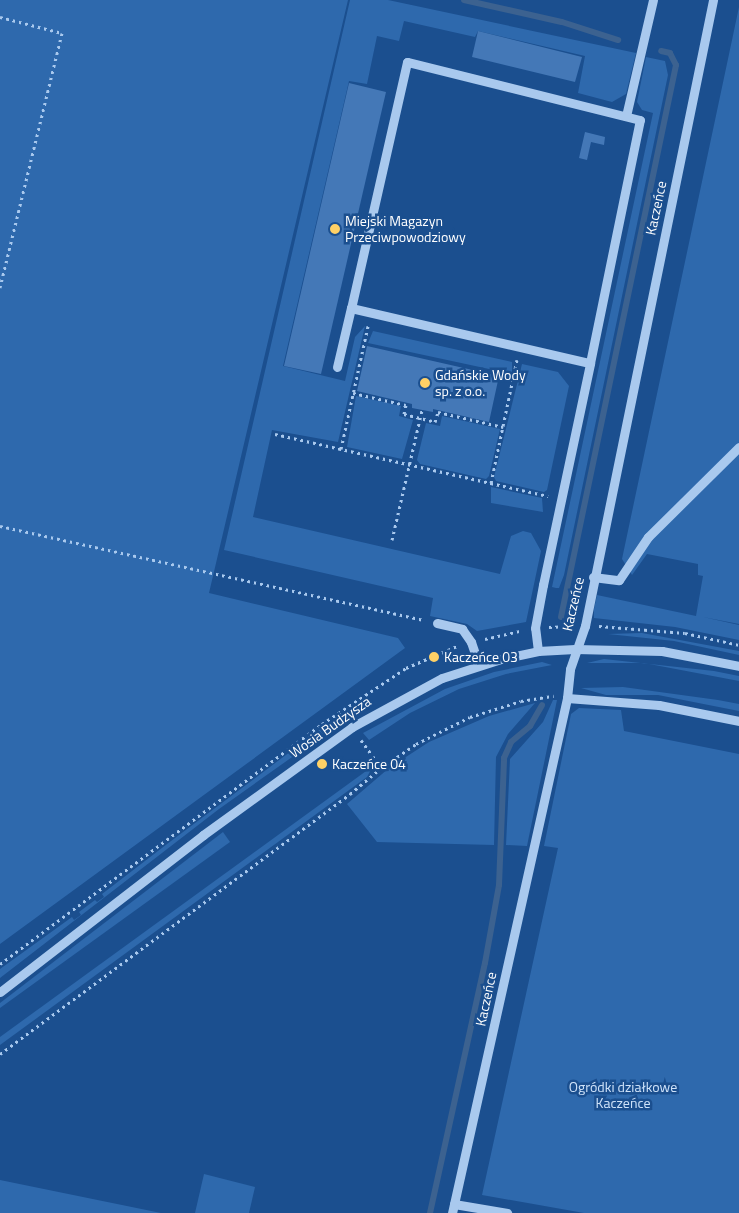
<!DOCTYPE html>
<html>
<head>
<meta charset="utf-8">
<style>
  body { margin:0 }
  #map { position:relative; width:739px; height:1213px; overflow:hidden; background:#1b4f8f; font-family:"Titillium Web",sans-serif }
  div>[style] { position:absolute }
  .green>* { inset:0; background:#2e69ad }
  .stream>* { height:6px; margin:-3px; padding:0 3px; transform-origin:3px; border-radius:3px; background:#3c6290 }
  .building>* { inset:0; background:#4478b7 }
  .path>* { height:3px; margin-top:-1.5px; transform-origin:0; background:repeating-linear-gradient(90deg,#a9c9ee 0 2.5px,transparent 0 6.5px) }
  .minor>* { height:9px; margin:-4.5px; padding:0 4.5px; transform-origin:4.5px; border-radius:4.5px; background:#a9c9ee }
  .dots>* { width:14px; height:14px; translate:-50% -50%; box-sizing:border-box; border:2px solid #1b4f8f; border-radius:50% }
  span { translate:-50% -50%; white-space:nowrap; text-align:center; line-height:1.15; -webkit-text-stroke:5px #1b4f8f; paint-order:stroke }
  .street-label { font-size:14px; color:#fff }
  .poi-label { font-size:14px; color:#fff }
  .left { translate:0 -50%; text-align:left }
  .park-label { font-size:14px; color:#cfe3fa }
</style>
</head>
<body>
<div id="map">
  <div class="green">
    <div style="clip-path:polygon(0 0,348px 0,209px 593px,398px 638px,405px 648px,0 944px)"></div>
    <div style="clip-path:polygon(350px 0,388px 0,636px 53px,626px 94px,612px 102px,578px 93px,585px 56px,478px 31px,475px 37px,404px 21px,399px 41px,377px 36px,367px 84px,349px 81px,283px 366px,345px 381px,355px 337px,365px 326px,338px 442px,272px 430px,253px 517px,500px 574px,511px 536px,523px 531px,531px 533px,541px 551px,526px 622px,477px 631px,467px 624px,430px 616px,433px 598px,224px 550px)"></div>
    <div style="clip-path:polygon(739px 7px,739px 624px,703px 617px,739px 625px,739px 640px,675px 627px,594px 618px,594px 609px,597px 595px,696px 616px,703px 576px,698px 575px,698px 564px,647px 554px,632px 575px,622px 559px)"></div>
    <div style="clip-path:polygon(646px 57px,665px 61px,668px 75px,564px 575px,559px 588px,556px 588px,552px 587px,653px 113px,642px 110px,637px 102px)"></div>
    <div style="clip-path:polygon(373px 331px,512px 362px,512px 374px,368px 343px)"></div>
    <div style="clip-path:polygon(522px 364px,558px 372px,569px 386px,547px 490px,544px 492px,496px 481px,494px 477px)"></div>
    <div style="clip-path:polygon(356px 396px,401px 406px,399px 416px,413px 420px,402px 459px,347px 447px)"></div>
    <div style="clip-path:polygon(442px 416px,500px 429px,489px 476px,486px 479px,420px 464px,417px 460px,426px 423px,440px 426px)"></div>
    <div style="clip-path:polygon(491px 487px,542px 498px,543px 512px,491px 503px)"></div>
    <div style="clip-path:polygon(642px 633px,739px 651px,739px 655px,674px 641px,608px 634px)"></div>
    <div style="clip-path:polygon(604px 659px,714px 671px,739px 676px,739px 681px,644px 663px,587px 663px)"></div>
    <div style="clip-path:polygon(542px 662px,552px 665px,506px 674px,459px 689px,410px 713px,369px 740px,363px 733px,445px 689px,494px 672px)"></div>
    <div style="clip-path:polygon(623px 687px,718px 700px,739px 704px,739px 711px,658px 695px,606px 695px,581px 688px)"></div>
    <div style="clip-path:polygon(553px 700px,557px 700px,527px 846px,506px 845px,510px 759px,543px 722px)"></div>
    <div style="clip-path:polygon(535px 703px,508px 734px,496px 757px,494px 845px,377px 842px,347px 804px,389px 768px,429px 742px,489px 716px)"></div>
    <div style="clip-path:polygon(579px 708px,621px 710px,624px 731px,739px 754px,739px 1213px,584px 1213px,482px 1195px,558px 848px,544px 846px,571px 714px)"></div>
    <div style="clip-path:polygon(338px 721px,340px 723px,219px 809px,0 978px,0 969px,72px 917px,74px 920px,81px 915px,79px 912px,95px 900px,97px 902px,104px 897px,102px 894px,171px 841px,326px 725px)"></div>
    <div style="clip-path:polygon(373px 766px,367px 777px,0 1045px,0 1037px)"></div>
    <div style="clip-path:polygon(223px 832px,230px 842px,0 1008px,0 1003px)"></div>
    <div style="clip-path:polygon(204px 1174px,255px 1187px,249px 1213px,195px 1213px)"></div>
    <div style="clip-path:polygon(0 1180px,161px 1213px,0 1213px)"></div>
  </div>
  <div class="stream">
    <div style="left:464px;top:0;width:100px;rotate:12.7deg"></div>
    <div style="left:562px;top:22px;width:59px;rotate:17.8deg"></div>
    <div style="left:561px;top:617px;width:564px;rotate:-78.23deg"></div>
    <div style="left:676px;top:65px;width:13px;rotate:-117deg"></div>
    <div style="left:670px;top:53px;width:9px;rotate:-167deg"></div>
    <div style="left:430px;top:1213px;width:256px;rotate:-77.6deg"></div>
    <div style="left:485px;top:963px;width:79px;rotate:-79.8deg"></div>
    <div style="left:499px;top:885px;width:127px;rotate:-87.7deg"></div>
    <div style="left:504px;top:758px;width:17px;rotate:-66deg"></div>
    <div style="left:511px;top:742px;width:25px;rotate:-40deg"></div>
    <div style="left:530px;top:726px;width:24px;rotate:-60deg"></div>
  </div>
  <div class="building">
    <div style="clip-path:polygon(478px 31px,582px 57px,575px 82px,472px 57px)"></div>
    <div style="clip-path:polygon(349px 83px,386px 92px,321px 374px,284px 366px)"></div>
    <div style="clip-path:polygon(585px 132px,605px 137px,604px 145px,591px 142px,587px 160px,579px 158px)"></div>
    <div style="clip-path:polygon(367px 346px,499px 376px,489px 422px,433px 409px,433px 412px,412px 408px,412px 404px,357px 391px)"></div>
  </div>
  <div class="path">
    <div style="left:0;top:17px;width:64px;rotate:14.5deg"></div>
    <div style="left:62px;top:33px;width:262px;rotate:103.7deg"></div>
    <div style="left:353px;top:393px;width:54px;rotate:12.8deg"></div>
    <div style="left:406px;top:405px;width:9px;rotate:103deg"></div>
    <div style="left:404px;top:414px;width:32px;rotate:14deg"></div>
    <div style="left:435px;top:422px;width:10px;rotate:-73deg"></div>
    <div style="left:438px;top:412px;width:67px;rotate:13deg"></div>
    <div style="left:275px;top:434px;width:280px;rotate:12.8deg"></div>
    <div style="left:341px;top:449px;width:126px;rotate:-77.6deg"></div>
    <div style="left:491px;top:483px;width:126px;rotate:-78.1deg"></div>
    <div style="left:0;top:526px;width:434px;rotate:12.5deg"></div>
    <div style="left:392px;top:540px;width:133px;rotate:-77deg"></div>
    <div style="left:599px;top:626px;width:86px;rotate:4.7deg"></div>
    <div style="left:685px;top:633px;width:55px;rotate:12.5deg"></div>
    <div style="left:549px;top:627px;width:21px;rotate:-3deg"></div>
    <div style="left:485px;top:639px;width:36px;rotate:-13deg"></div>
    <div style="left:361px;top:740px;width:34px;rotate:54deg"></div>
    <div style="left:381px;top:768px;width:42px;rotate:-34.4deg"></div>
    <div style="left:416px;top:744px;width:60px;rotate:-26.6deg"></div>
    <div style="left:470px;top:717px;width:53px;rotate:-17.4deg"></div>
    <div style="left:521px;top:701px;width:33px;rotate:-9deg"></div>
    <div style="left:0;top:964px;width:402px;rotate:-36.7deg"></div>
    <div style="left:322px;top:724px;width:101px;rotate:-33.7deg"></div>
    <div style="left:406px;top:668px;width:56px;rotate:-23.3deg"></div>
    <div style="left:0;top:1054px;width:436px;rotate:-36.6deg"></div>
    <div style="left:350px;top:794px;width:40px;rotate:-40deg"></div>
  </div>
  <div class="minor">
    <div style="left:626px;top:116px;width:119px;rotate:-76.9deg"></div>
    <div style="left:337px;top:367px;width:61px;rotate:-76.7deg"></div>
    <div style="left:593px;top:577px;width:26px;rotate:7deg"></div>
    <div style="left:619px;top:580px;width:52px;rotate:-56deg"></div>
    <div style="left:648px;top:537px;width:128px;rotate:-44.7deg"></div>
    <div style="left:437px;top:623px;width:26px;rotate:13deg"></div>
    <div style="left:462px;top:629px;width:16px;rotate:55deg"></div>
    <div style="left:471px;top:642px;width:24px;rotate:71deg"></div>
    <div style="left:538px;top:651px;width:23px;rotate:-97deg"></div>
    <div style="left:535px;top:628px;width:44px;rotate:-79.5deg"></div>
    <div style="left:543px;top:585px;width:227px;rotate:-78deg"></div>
    <div style="left:590px;top:363px;width:248px;rotate:-78.4deg"></div>
    <div style="left:640px;top:120px;width:240px;rotate:-166deg"></div>
    <div style="left:407px;top:62px;width:252px;rotate:102.8deg"></div>
    <div style="left:351px;top:308px;width:245px;rotate:13deg"></div>
    <div style="left:567px;top:698px;width:92px;rotate:4.4deg"></div>
    <div style="left:659px;top:705px;width:82px;rotate:11.3deg"></div>
    <div style="left:0;top:992px;width:257px;rotate:-37.7deg"></div>
    <div style="left:203px;top:835px;width:184px;rotate:-35.9deg"></div>
    <div style="left:352px;top:727px;width:102px;rotate:-28.6deg"></div>
    <div style="left:442px;top:678px;width:62px;rotate:-17.9deg"></div>
    <div style="left:501px;top:659px;width:38px;rotate:-12deg"></div>
    <div style="left:538px;top:651px;width:37px;rotate:-3deg"></div>
    <div style="left:575px;top:649px;width:87px;rotate:1.3deg"></div>
    <div style="left:662px;top:651px;width:78px;rotate:11deg"></div>
    <div style="left:454px;top:1204px;width:54px;rotate:9.6deg"></div>
    <div style="left:452px;top:1213px;width:528px;rotate:-77.41deg"></div>
    <div style="left:567px;top:698px;width:29px;rotate:-84deg"></div>
    <div style="left:570px;top:669px;width:46px;rotate:-70.8deg"></div>
    <div style="left:585px;top:626px;width:639px;rotate:-78.44deg"></div>
  </div>
  <div class="dots">
    <div style="left:335px;top:229px;background:#ffd166"></div>
    <div style="left:425px;top:383px;background:#ffd166"></div>
    <div style="left:434px;top:657px;background:#ffd166"></div>
    <div style="left:322px;top:764px;background:#ffd166"></div>
  </div>
  <div class="street-label">
    <span style="left:656px;top:208px;rotate:-78deg">Kaczeńce</span>
    <span style="left:573px;top:604px;rotate:-77deg">Kaczeńce</span>
    <span style="left:330px;top:727px;rotate:-35deg">Wosia Budzysza</span>
    <span style="left:486px;top:999px;rotate:-78deg">Kaczeńce</span>
  </div>
  <div class="poi-label">
    <span class="left" style="left:345px;top:229px">Miejski Magazyn<br>Przeciwpowodziowy</span>
    <span class="left" style="left:435px;top:383px">Gdańskie Wody<br>sp. z o.o.</span>
    <span class="left" style="left:444px;top:657px">Kaczeńce 03</span>
    <span class="left" style="left:332px;top:764px">Kaczeńce 04</span>
  </div>
  <div class="park-label">
    <span style="left:623px;top:1095px">Ogródki działkowe<br>Kaczeńce</span>
  </div>
</div>
</body>
</html>
